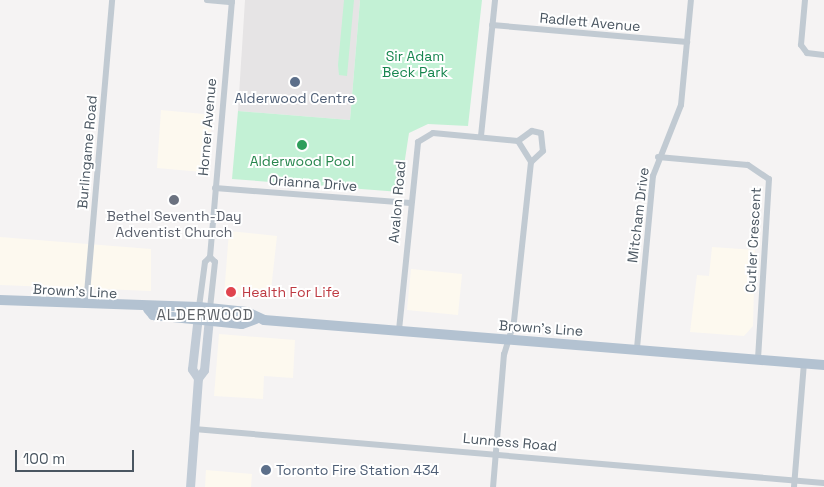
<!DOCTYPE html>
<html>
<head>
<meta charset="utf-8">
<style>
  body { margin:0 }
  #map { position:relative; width:824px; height:487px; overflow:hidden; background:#f5f3f3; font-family:"Space Grotesk",sans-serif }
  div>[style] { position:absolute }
  .commercial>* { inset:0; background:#fdf9ef }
  .education>* { inset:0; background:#e6e4e5 }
  .green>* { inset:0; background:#c3f1d5 }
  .street>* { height:6px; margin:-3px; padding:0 3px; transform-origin:3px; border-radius:3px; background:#c1cad2 }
  .secondary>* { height:9px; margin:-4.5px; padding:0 4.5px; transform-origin:4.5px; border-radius:4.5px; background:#c1cbd6 }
  .primary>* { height:10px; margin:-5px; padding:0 5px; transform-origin:5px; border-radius:5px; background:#b3c2d1 }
  .dots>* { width:14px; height:14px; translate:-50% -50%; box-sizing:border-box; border:2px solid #fff; border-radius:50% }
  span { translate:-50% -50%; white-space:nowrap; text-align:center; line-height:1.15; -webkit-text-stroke:4px #fff; paint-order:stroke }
  .street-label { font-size:14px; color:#4a5661 }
  .park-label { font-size:14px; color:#17864f }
  .service-label { font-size:14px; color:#4e5e75 }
  .left { translate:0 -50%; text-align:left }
  .leisure-label { font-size:14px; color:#27864d }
  .worship-label { font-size:14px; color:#5b616d }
  .health-label { font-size:14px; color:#be3a42 }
  .neighbourhood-label { font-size:15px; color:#5f6368; letter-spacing:1px }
  .scale { position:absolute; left:15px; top:450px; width:119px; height:22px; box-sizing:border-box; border:2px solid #4a5661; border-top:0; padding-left:6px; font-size:15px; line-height:18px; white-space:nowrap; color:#4a5661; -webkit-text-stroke:4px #fff; paint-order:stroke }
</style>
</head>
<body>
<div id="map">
  <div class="commercial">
    <div style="clip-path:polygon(161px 110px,214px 115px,202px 172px,157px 168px)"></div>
    <div style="clip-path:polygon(229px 231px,277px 236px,270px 299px,224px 296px)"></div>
    <div style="clip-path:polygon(0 237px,151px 249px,151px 291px,0 285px)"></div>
    <div style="clip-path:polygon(712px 247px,755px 250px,753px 326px,744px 336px,690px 332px,697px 275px,709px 276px)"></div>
    <div style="clip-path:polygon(411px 269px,462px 274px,458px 315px,407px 310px)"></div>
    <div style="clip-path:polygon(219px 334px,295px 340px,293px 378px,264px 376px,263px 399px,214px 396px)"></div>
    <div style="clip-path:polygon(206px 470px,252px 474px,251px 487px,205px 487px)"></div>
  </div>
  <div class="education">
    <div style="clip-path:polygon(245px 0,360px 0,350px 120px,238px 111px)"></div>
  </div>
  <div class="green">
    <div style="clip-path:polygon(344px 0,354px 0,347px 76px,339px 75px,338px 65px)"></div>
    <div style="clip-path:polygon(360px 0,482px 0,468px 126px,428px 124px,409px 133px,400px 192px,232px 179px,238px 111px,350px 120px)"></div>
  </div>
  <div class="street">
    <div style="left:207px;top:0;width:25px;rotate:5deg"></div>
    <div style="left:805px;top:0;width:45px;rotate:95.1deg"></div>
    <div style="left:801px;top:45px;width:10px;rotate:53deg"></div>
    <div style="left:807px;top:53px;width:17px;rotate:7deg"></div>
    <div style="left:492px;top:25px;width:196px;rotate:5deg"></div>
    <div style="left:481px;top:136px;width:137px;rotate:-84.1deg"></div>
    <div style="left:518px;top:141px;width:17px;rotate:-36deg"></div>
    <div style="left:532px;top:131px;width:9px;rotate:13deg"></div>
    <div style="left:541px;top:133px;width:18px;rotate:84deg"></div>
    <div style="left:543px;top:151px;width:16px;rotate:137deg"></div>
    <div style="left:658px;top:157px;width:90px;rotate:5.1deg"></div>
    <div style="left:748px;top:165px;width:25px;rotate:34deg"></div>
    <div style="left:769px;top:179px;width:179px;rotate:93.5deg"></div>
    <div style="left:215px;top:188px;width:196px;rotate:4.4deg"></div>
    <div style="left:210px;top:257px;width:7px;rotate:45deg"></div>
    <div style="left:215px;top:262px;width:46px;rotate:96.2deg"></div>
    <div style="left:86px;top:305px;width:306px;rotate:-85.1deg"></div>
    <div style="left:199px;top:307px;width:45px;rotate:-82.4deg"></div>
    <div style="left:205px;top:262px;width:7px;rotate:-45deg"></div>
    <div style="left:210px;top:257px;width:258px;rotate:-85.1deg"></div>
    <div style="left:399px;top:330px;width:189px;rotate:-84.2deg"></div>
    <div style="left:418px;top:142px;width:17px;rotate:-31deg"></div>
    <div style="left:433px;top:133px;width:85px;rotate:5.4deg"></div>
    <div style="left:518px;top:141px;width:25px;rotate:58deg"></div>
    <div style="left:531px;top:162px;width:161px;rotate:96.1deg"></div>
    <div style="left:514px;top:322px;width:34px;rotate:107deg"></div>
    <div style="left:504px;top:354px;width:133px;rotate:94.7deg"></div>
    <div style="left:637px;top:348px;width:173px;rotate:-84.7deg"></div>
    <div style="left:653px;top:176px;width:76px;rotate:-68.5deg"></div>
    <div style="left:681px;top:105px;width:105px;rotate:-84.6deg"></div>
    <div style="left:194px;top:429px;width:632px;rotate:4.9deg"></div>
    <div style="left:794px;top:487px;width:124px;rotate:-85.4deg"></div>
  </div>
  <div class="secondary">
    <div style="left:198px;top:378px;width:11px;rotate:-124deg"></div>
    <div style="left:192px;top:369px;width:62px;rotate:-83.6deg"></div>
    <div style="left:190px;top:487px;width:109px;rotate:-85.8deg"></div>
    <div style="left:198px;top:378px;width:10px;rotate:-53deg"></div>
    <div style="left:204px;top:370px;width:62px;rotate:-84.5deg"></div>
  </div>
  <div class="primary">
    <div style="left:0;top:300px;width:199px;rotate:2deg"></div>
    <div style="left:199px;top:307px;width:48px;rotate:5.9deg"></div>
    <div style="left:247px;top:312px;width:19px;rotate:25deg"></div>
    <div style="left:264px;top:320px;width:562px;rotate:4.59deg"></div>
    <div style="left:148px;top:309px;width:8px;rotate:50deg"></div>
    <div style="left:153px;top:315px;width:89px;rotate:5.8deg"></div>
    <div style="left:242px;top:324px;width:15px;rotate:-20deg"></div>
  </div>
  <div class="dots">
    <div style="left:295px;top:82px;background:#5c6f8a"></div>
    <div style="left:302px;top:145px;background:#2e9e5b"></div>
    <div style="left:174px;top:200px;background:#6b7280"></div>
    <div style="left:231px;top:292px;background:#e0444e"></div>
    <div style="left:266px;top:470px;background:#5c6f8a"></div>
  </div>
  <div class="street-label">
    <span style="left:590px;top:22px;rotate:5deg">Radlett Avenue</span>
    <span style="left:207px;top:127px;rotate:-85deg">Horner Avenue</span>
    <span style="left:87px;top:152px;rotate:-85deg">Burlingame Road</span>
    <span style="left:313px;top:183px;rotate:4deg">Orianna Drive</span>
    <span style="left:397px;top:202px;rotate:-85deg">Avalon Road</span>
    <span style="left:638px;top:215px;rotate:-83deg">Mitcham Drive</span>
    <span style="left:753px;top:240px;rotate:-87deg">Cutler Crescent</span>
    <span style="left:75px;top:291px;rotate:3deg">Brown's Line</span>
    <span style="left:541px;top:328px;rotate:4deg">Brown's Line</span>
    <span style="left:510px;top:442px;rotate:5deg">Lunness Road</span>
  </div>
  <div class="park-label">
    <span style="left:415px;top:64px">Sir Adam<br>Beck Park</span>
  </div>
  <div class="service-label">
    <span style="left:295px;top:98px">Alderwood Centre</span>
    <span class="left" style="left:276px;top:470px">Toronto Fire Station 434</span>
  </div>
  <div class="leisure-label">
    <span style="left:302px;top:161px">Alderwood Pool</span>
  </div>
  <div class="worship-label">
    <span style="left:174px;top:224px">Bethel Seventh-Day<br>Adventist Church</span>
  </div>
  <div class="health-label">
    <span class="left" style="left:242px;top:292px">Health For Life</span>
  </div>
  <div class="neighbourhood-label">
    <span style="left:205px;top:315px">ALDERWOOD</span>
  </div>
  <div class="scale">100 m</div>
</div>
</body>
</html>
